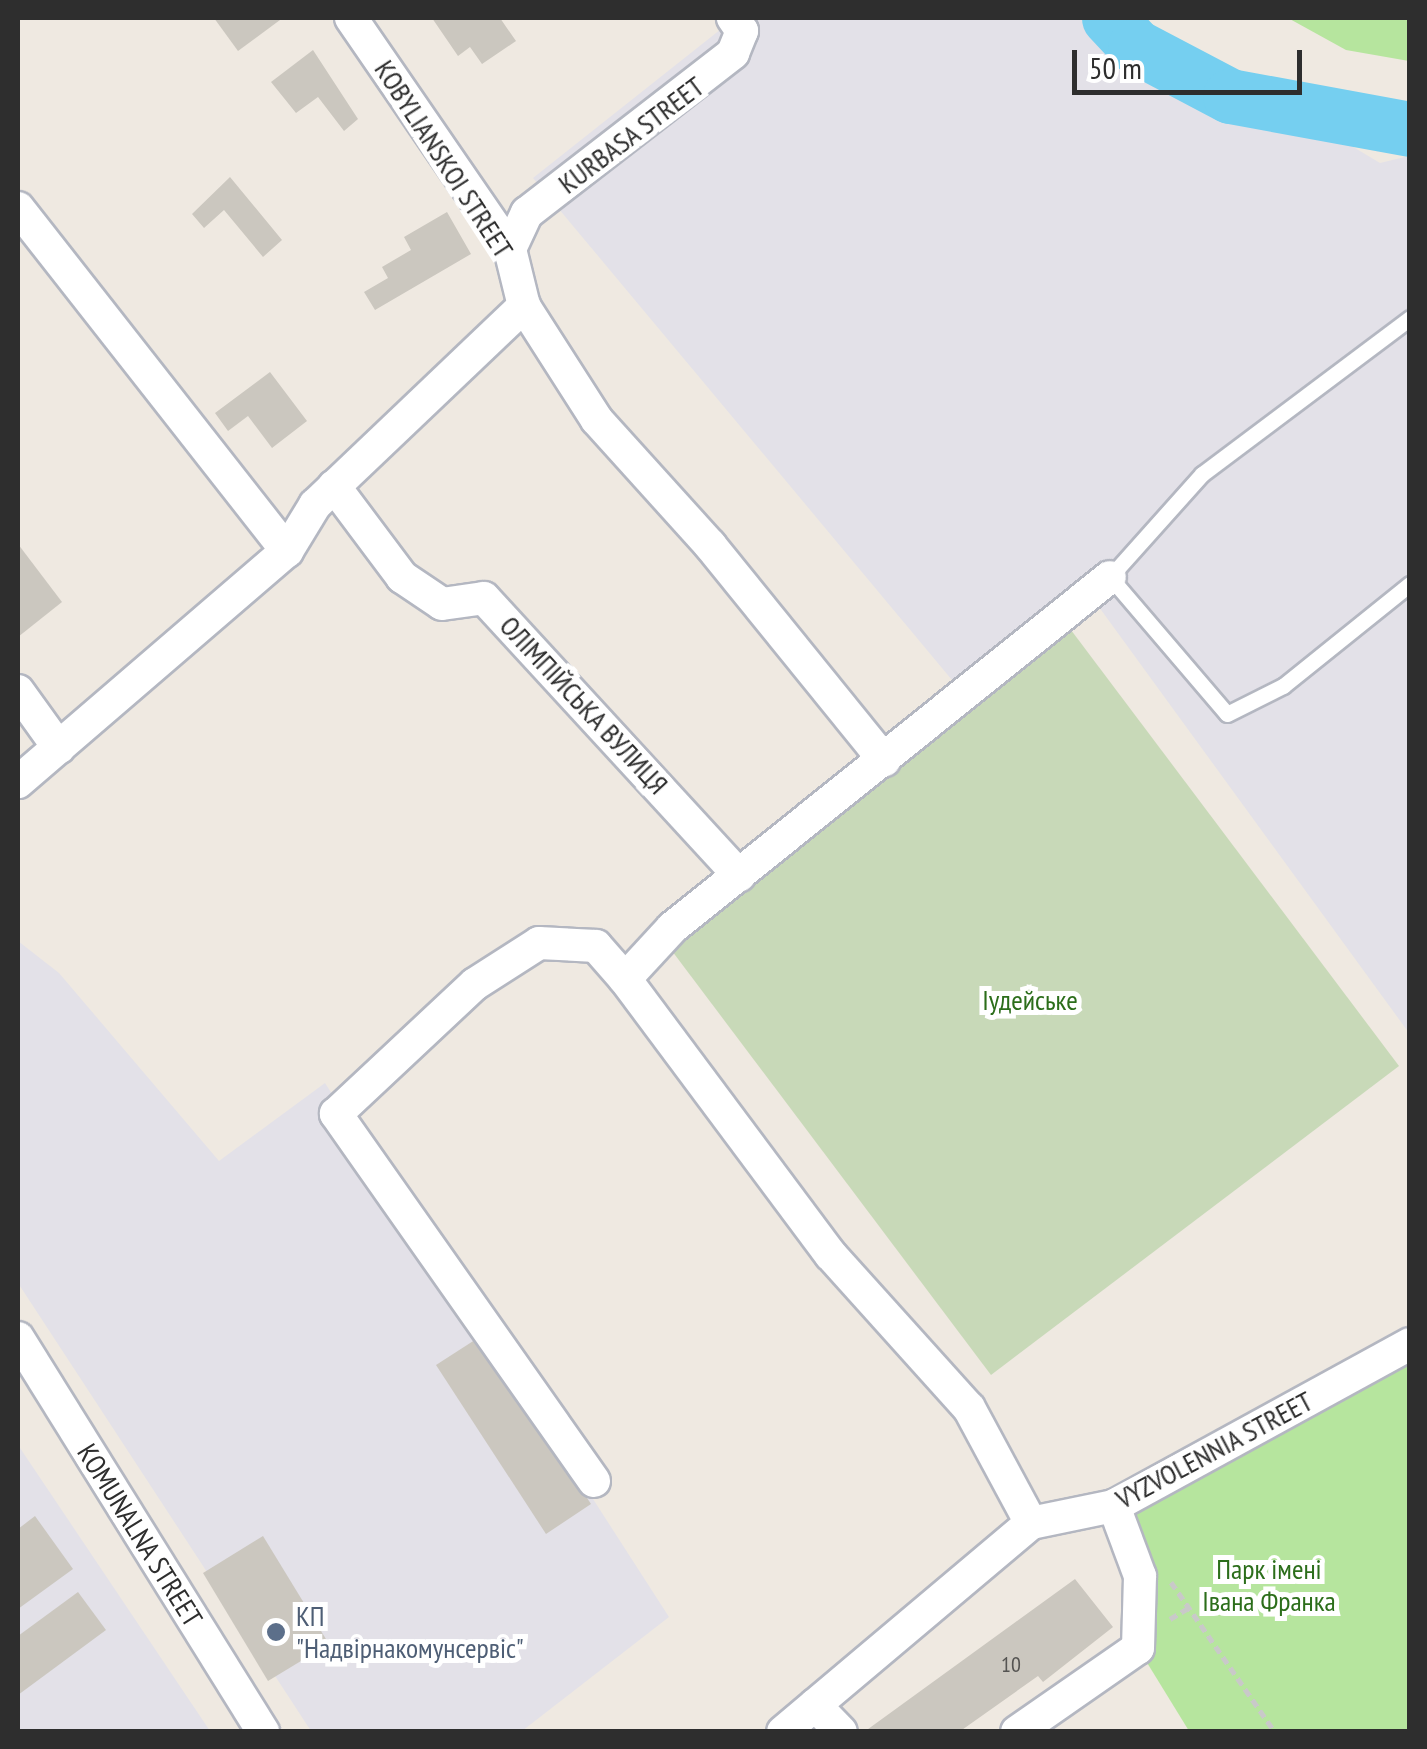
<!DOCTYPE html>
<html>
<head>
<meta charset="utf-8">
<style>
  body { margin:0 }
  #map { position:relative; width:1427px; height:1749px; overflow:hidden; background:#efe9e1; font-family:"PT Sans Narrow",sans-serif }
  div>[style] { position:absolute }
  .industrial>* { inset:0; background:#e3e1e8 }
  .green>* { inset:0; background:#b6e59e }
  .cemetery>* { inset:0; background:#c8d9b8 }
  .river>* { height:55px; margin:-27.5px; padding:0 27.5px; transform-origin:27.5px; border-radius:27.5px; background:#75cff0 }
  .building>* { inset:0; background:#cbc7bf }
  .path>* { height:5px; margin-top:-2.5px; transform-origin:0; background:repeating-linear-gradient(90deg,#c9c9c9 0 8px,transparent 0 13px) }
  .roads { filter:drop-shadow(2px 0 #b4b7c1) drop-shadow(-2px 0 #b4b7c1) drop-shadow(0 2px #b4b7c1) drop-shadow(0 -2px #b4b7c1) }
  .lane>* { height:15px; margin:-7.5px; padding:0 7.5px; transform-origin:7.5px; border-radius:7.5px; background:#fff }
  .street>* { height:32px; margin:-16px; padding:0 16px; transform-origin:16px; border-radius:16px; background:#fff }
  .dots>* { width:28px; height:28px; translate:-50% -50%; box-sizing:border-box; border:5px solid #fff; border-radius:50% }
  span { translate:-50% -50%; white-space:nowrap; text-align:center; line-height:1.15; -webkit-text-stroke:10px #fff; paint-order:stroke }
  .number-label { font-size:22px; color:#555452 }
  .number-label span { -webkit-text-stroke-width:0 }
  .street-label { font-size:28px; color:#2e2e2e }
  .park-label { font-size:28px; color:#2c6e1b }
  .service-label { font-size:28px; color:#4e5e75 }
  .left { translate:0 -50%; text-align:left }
  .frame { position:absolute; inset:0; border:20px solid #2e2e2e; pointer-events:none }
  .scale { position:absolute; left:1072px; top:50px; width:230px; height:45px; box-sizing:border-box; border:5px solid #2e2e2e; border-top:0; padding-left:12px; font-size:30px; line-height:35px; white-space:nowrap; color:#2e2e2e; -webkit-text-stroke:8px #fff; paint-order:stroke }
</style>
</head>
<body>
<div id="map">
  <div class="industrial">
    <div style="clip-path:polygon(735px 18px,1137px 18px,1380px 163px,1409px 156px,1409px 1033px,1088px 592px,952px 680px,533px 178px)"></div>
    <div style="clip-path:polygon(18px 941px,59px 973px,219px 1161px,325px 1083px,669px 1617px,522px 1731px,311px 1731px,18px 1283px)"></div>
    <div style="clip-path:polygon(18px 1445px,210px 1731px,18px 1731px)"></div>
  </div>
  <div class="green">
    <div style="clip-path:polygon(1288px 18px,1409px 18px,1409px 61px,1346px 50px)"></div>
    <div style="clip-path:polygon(1409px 1354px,1409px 1731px,1189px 1731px,1138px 1648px,1114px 1506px)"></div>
  </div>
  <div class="cemetery">
    <div style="clip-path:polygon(1068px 626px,1399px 1066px,991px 1375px,660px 935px)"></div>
  </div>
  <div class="river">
    <div style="left:1109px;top:18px;width:38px;rotate:47deg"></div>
    <div style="left:1135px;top:46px;width:107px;rotate:27.8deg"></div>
    <div style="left:1230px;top:96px;width:183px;rotate:10.4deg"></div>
  </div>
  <div class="building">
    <div style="clip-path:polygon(214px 18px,278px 18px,280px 20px,238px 51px)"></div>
    <div style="clip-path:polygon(432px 18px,500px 18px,516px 41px,482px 64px,470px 47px,458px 56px)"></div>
    <div style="clip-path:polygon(313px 50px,358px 119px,344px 131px,318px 97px,296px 113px,271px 82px)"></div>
    <div style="clip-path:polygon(230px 177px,282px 240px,263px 257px,224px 210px,204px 228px,192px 214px)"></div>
    <div style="clip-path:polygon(447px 212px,471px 254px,375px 310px,364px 292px,388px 278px,382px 267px,411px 250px,404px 237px)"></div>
    <div style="clip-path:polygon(270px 372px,307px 421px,272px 448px,248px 416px,228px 431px,215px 413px)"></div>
    <div style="clip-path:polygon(18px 544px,62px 602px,18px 637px)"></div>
    <div style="clip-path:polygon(481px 1336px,591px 1504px,546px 1534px,436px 1365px)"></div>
    <div style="clip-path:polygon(35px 1516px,73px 1569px,18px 1609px,18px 1529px)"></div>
    <div style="clip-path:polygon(263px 1536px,329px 1644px,268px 1681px,203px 1573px)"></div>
    <div style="clip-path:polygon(1075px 1579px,1113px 1627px,1043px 1682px,1038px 1676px,959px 1732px,864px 1732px)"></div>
    <div style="clip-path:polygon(78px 1592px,106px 1630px,18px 1695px,18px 1636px)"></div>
  </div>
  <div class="path">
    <div style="left:1171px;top:1582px;width:183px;rotate:55.3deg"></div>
    <div style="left:1170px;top:1619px;width:23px;rotate:-31deg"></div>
  </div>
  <div class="roads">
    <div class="lane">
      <div style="left:1410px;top:318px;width:260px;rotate:143.1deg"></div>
      <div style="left:1202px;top:474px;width:138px;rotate:131.8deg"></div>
      <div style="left:1110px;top:577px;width:180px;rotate:49.5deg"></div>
      <div style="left:1227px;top:714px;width:63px;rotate:-26.6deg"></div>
      <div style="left:1283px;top:686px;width:163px;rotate:-38.8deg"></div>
    </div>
    <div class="street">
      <div style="left:351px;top:18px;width:280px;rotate:55.5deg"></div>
      <div style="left:510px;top:249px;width:59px;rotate:76.2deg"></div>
      <div style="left:524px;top:306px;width:135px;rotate:57.4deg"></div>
      <div style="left:597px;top:420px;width:169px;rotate:47.9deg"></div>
      <div style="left:710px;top:545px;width:277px;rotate:51deg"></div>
      <div style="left:18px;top:208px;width:436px;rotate:51.9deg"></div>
      <div style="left:510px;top:249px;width:40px;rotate:-65deg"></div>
      <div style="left:527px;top:213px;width:261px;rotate:-37.8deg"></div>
      <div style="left:733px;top:53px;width:24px;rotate:-68deg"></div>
      <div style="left:742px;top:31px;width:16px;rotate:-125deg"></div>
      <div style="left:334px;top:486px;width:114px;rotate:53.2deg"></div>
      <div style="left:402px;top:577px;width:48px;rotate:34deg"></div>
      <div style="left:442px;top:604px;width:42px;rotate:-8.1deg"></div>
      <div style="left:484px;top:598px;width:377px;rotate:47.4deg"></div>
      <div style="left:18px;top:691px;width:70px;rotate:54.3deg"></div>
      <div style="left:18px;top:782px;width:355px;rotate:-40.7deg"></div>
      <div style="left:287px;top:551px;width:54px;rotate:-58.7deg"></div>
      <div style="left:315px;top:505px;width:289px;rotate:-43.6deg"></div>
      <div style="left:625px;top:979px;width:69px;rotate:-47.3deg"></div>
      <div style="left:672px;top:928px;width:561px;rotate:-38.71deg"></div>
      <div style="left:18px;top:1338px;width:464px;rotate:58.1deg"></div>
      <div style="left:594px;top:1481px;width:449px;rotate:-125.1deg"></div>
      <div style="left:336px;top:1114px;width:190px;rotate:-43.1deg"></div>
      <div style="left:475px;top:984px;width:76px;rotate:-32.6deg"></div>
      <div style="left:539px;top:943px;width:57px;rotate:3deg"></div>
      <div style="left:596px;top:946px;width:44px;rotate:48.7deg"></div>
      <div style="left:625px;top:979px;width:344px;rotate:53.3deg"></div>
      <div style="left:831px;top:1255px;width:206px;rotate:48deg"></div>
      <div style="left:969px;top:1408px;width:131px;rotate:61.7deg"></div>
      <div style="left:815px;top:1705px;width:37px;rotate:46deg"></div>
      <div style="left:783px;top:1732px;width:324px;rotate:-40.1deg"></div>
      <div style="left:1031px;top:1523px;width:85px;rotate:-11.6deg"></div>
      <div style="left:1114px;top:1506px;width:337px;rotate:-28.7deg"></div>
      <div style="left:1017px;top:1732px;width:147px;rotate:-34.8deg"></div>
      <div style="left:1138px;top:1648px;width:72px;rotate:-88.4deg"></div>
      <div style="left:1140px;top:1576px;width:75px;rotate:-110.4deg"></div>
    </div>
  </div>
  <div class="dots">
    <div style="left:276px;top:1632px;background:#5c6f8a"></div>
  </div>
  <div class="number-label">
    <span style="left:1011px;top:1665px">10</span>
  </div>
  <div class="street-label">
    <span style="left:631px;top:135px;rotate:-37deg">KURBASA STREET</span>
    <span style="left:444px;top:159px;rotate:57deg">KOBYLIANSKOI STREET</span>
    <span style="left:584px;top:705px;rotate:47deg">ОЛІМПІЙСЬКА ВУЛИЦЯ</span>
    <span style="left:1214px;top:1450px;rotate:-28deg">VYZVOLENNIA STREET</span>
    <span style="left:140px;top:1535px;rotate:58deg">KOMUNALNA STREET</span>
  </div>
  <div class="park-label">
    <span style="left:1030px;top:1000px">Іудейське</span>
    <span style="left:1269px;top:1585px">Парк імені<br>Івана Франка</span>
  </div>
  <div class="service-label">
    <span class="left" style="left:296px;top:1632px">КП<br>"Надвірнакомунсервіс"</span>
  </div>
  <div class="frame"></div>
  <div class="scale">50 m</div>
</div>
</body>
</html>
